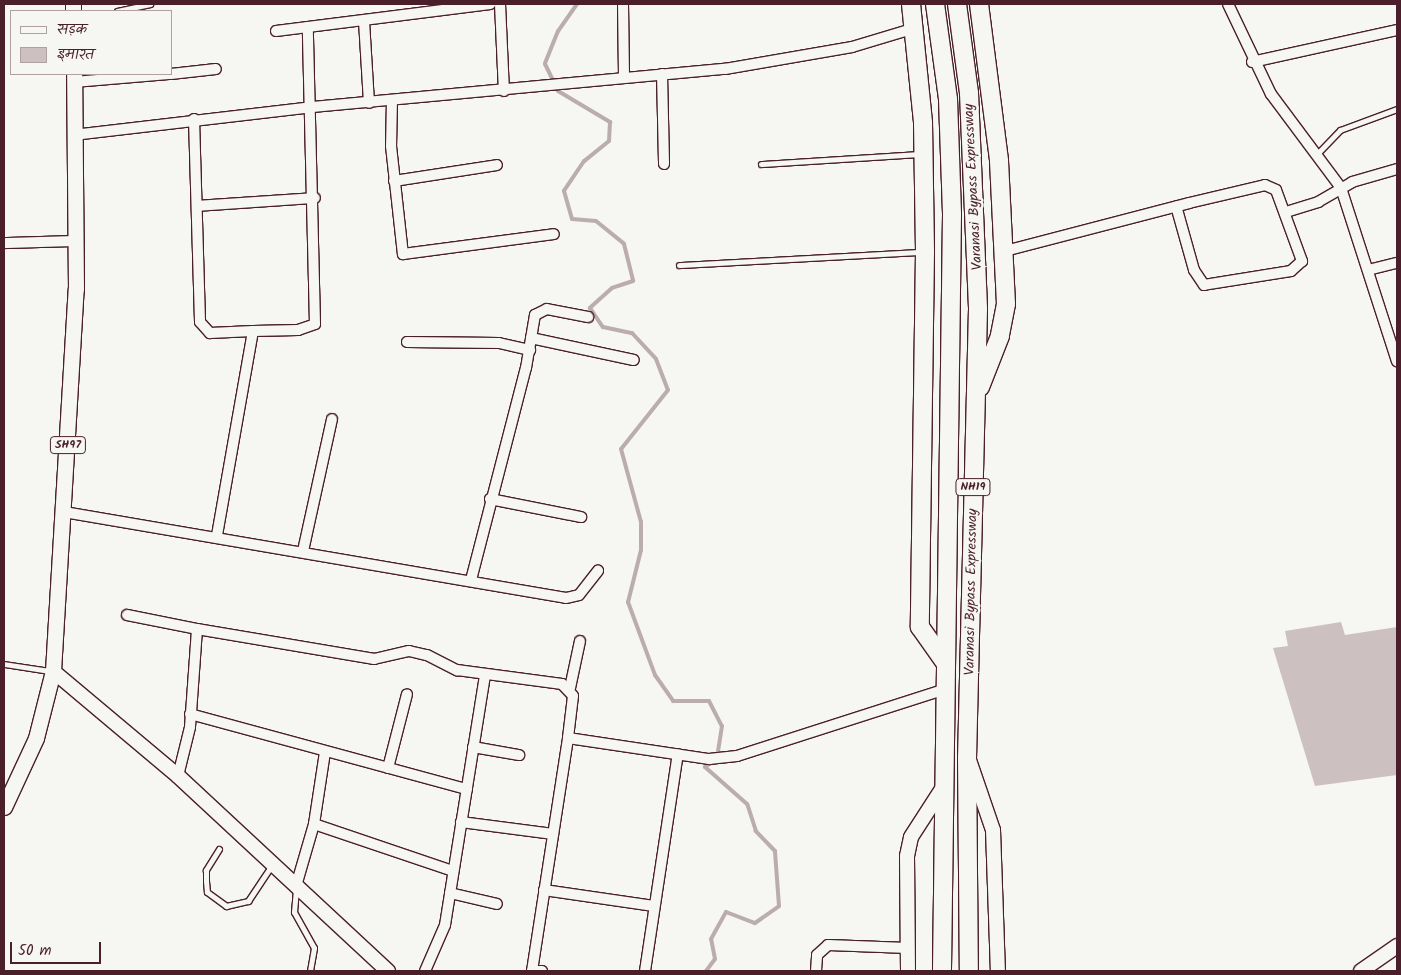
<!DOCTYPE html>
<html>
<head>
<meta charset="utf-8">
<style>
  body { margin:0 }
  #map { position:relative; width:1401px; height:975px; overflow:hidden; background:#f6f6f2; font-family:Kalam,"Playpen Sans Deva",sans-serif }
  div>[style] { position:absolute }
  .stream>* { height:4px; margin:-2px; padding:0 2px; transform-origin:2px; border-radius:2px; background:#bbadae }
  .building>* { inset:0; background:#ccc1c0 }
  .roads { filter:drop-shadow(1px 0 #4a1f2b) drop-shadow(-1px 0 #4a1f2b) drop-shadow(0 1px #4a1f2b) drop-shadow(0 -1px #4a1f2b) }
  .lane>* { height:5px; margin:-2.5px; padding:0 2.5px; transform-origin:2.5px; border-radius:2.5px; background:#f6f6f2 }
  .street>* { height:10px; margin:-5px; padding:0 5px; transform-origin:5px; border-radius:5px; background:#f6f6f2 }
  .secondary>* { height:14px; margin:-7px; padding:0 7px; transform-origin:7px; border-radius:7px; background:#f6f6f2 }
  .primary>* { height:15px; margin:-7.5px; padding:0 7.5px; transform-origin:7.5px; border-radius:7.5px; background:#f6f6f2 }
  .highway>* { height:18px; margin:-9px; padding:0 9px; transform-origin:9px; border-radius:9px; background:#f6f6f2 }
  span { translate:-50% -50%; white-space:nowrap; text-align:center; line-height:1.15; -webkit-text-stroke:5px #f6f6f2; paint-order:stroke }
  .shield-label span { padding:1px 4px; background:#f6f6f2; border:1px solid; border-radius:4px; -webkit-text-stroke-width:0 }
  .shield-label { font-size:12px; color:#4a1f2b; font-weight:700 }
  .street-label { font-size:14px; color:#4a1f2b }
  .frame { position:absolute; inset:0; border:5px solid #4a1f2b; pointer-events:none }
  .legend { position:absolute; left:10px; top:10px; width:162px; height:65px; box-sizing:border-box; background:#f6f6f2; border:1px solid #b1a0a2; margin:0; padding:6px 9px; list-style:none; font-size:15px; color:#4a1f2b }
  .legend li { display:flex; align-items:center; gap:10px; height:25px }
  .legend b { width:25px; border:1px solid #b1a0a2 }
  .scale { position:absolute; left:10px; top:942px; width:91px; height:22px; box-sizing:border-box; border:2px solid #4a1f2b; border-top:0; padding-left:6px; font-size:15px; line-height:18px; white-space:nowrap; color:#4a1f2b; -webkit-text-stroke:4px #f6f6f2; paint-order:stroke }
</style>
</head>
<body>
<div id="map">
  <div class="stream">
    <div style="left:577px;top:4px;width:33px;rotate:125deg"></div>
    <div style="left:558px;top:31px;width:35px;rotate:112deg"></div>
    <div style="left:545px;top:64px;width:30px;rotate:64deg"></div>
    <div style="left:558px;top:91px;width:61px;rotate:30.8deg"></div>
    <div style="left:610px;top:122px;width:19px;rotate:93deg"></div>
    <div style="left:609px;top:141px;width:32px;rotate:141deg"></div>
    <div style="left:584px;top:161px;width:36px;rotate:124deg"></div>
    <div style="left:564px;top:191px;width:29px;rotate:74deg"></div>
    <div style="left:572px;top:219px;width:24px;rotate:5deg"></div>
    <div style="left:596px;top:221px;width:36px;rotate:39deg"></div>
    <div style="left:624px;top:244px;width:38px;rotate:76deg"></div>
    <div style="left:633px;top:281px;width:22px;rotate:162deg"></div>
    <div style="left:612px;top:288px;width:30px;rotate:138deg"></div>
    <div style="left:590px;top:308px;width:23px;rotate:56deg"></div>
    <div style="left:603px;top:327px;width:30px;rotate:12deg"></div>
    <div style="left:632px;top:333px;width:35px;rotate:47deg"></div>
    <div style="left:656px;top:359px;width:33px;rotate:69deg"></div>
    <div style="left:668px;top:390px;width:75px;rotate:128.5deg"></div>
    <div style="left:621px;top:449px;width:76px;rotate:74.7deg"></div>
    <div style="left:641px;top:522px;width:28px;rotate:90deg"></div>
    <div style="left:641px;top:550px;width:54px;rotate:104deg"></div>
    <div style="left:628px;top:602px;width:78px;rotate:69.7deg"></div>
    <div style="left:655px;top:675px;width:32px;rotate:55deg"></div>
    <div style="left:673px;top:701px;width:36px"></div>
    <div style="left:709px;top:701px;width:28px;rotate:63deg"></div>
    <div style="left:722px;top:726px;width:31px;rotate:99deg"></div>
    <div style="left:706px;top:971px;width:15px;rotate:-53deg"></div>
    <div style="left:715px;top:959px;width:20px;rotate:-101deg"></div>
    <div style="left:711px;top:939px;width:31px;rotate:-61deg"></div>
    <div style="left:726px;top:912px;width:31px;rotate:21deg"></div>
    <div style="left:755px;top:923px;width:29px;rotate:-35deg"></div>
    <div style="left:779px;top:906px;width:55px;rotate:-94.2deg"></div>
    <div style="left:775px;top:851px;width:28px;rotate:-134deg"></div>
    <div style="left:756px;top:831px;width:28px;rotate:-108deg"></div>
    <div style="left:747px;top:804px;width:56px;rotate:-138.6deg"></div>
    <div style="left:705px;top:767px;width:9px;rotate:-36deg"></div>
  </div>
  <div class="building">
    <div style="clip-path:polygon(1341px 622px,1345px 635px,1397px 627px,1397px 775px,1315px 786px,1273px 648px,1288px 646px,1285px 631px)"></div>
  </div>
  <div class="roads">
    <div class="lane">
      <div style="left:117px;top:11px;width:34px;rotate:-12deg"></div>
      <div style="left:1316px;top:155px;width:35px;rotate:-46deg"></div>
      <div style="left:1340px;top:130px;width:61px;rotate:-20.2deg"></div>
      <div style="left:761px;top:164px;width:160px;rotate:-3.6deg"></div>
      <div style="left:679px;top:265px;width:242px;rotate:-3.1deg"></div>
      <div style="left:4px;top:664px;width:47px;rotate:8.7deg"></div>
      <div style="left:219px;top:849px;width:25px;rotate:122deg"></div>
      <div style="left:206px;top:870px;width:11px;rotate:90deg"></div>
      <div style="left:206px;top:881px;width:11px;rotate:85deg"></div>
      <div style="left:207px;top:892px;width:24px;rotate:36deg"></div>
      <div style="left:226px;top:906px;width:23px;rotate:-13deg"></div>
      <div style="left:248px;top:901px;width:43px;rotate:-56.3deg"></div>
      <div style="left:296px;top:889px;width:23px;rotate:95deg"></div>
      <div style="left:294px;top:912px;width:41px;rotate:60.9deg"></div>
      <div style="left:314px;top:948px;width:23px;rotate:100deg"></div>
    </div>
    <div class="street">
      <div style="left:500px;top:4px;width:87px;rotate:87.4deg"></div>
      <div style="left:623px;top:4px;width:74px;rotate:89.2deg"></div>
      <div style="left:1228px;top:4px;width:100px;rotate:64.5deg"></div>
      <div style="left:1271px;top:94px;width:117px;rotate:53.3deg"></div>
      <div style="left:1341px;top:188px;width:182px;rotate:72.1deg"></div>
      <div style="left:364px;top:21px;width:82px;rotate:86.5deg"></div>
      <div style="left:276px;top:31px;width:216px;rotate:-7.2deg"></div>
      <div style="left:1252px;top:62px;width:148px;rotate:-12.4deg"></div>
      <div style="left:171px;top:74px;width:45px;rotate:-6.3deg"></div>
      <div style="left:662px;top:74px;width:90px;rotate:88.7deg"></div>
      <div style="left:74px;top:82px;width:95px;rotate:-4.8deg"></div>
      <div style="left:392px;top:100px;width:46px;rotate:91.2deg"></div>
      <div style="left:391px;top:146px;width:109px;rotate:83.7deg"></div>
      <div style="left:403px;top:254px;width:152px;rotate:-7.5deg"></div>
      <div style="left:194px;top:119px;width:203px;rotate:88.3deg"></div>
      <div style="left:200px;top:322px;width:15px;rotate:48deg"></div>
      <div style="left:210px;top:333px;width:43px;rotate:-2.7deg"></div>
      <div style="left:253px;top:331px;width:208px;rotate:100deg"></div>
      <div style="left:74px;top:135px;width:240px;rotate:-6.7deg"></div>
      <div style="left:312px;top:107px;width:415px;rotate:-5.3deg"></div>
      <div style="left:725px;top:69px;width:129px;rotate:-9.8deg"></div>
      <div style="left:852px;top:47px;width:66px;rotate:-16.8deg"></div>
      <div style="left:394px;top:181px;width:104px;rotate:-8.8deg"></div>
      <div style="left:197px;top:206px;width:118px;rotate:-3.9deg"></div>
      <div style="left:1286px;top:212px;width:34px;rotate:-17deg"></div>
      <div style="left:1318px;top:202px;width:39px;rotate:-30deg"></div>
      <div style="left:1352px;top:182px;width:47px;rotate:-16.1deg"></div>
      <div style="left:4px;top:243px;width:73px;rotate:-1.6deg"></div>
      <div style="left:1005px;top:251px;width:190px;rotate:-14.6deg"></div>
      <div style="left:1189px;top:203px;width:78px;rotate:-13.3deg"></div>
      <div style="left:1265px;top:185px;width:12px;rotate:24deg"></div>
      <div style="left:1276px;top:190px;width:76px;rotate:69.9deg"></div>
      <div style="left:1302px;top:261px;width:15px;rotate:138deg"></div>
      <div style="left:1291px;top:271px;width:88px;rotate:170.9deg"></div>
      <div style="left:1204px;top:285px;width:18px;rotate:-124deg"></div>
      <div style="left:1194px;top:270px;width:66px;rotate:-105.7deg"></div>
      <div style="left:1368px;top:270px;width:30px;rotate:-14deg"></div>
      <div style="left:253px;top:331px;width:45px;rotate:-1.3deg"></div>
      <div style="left:298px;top:330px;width:18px;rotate:-19deg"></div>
      <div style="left:315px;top:324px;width:297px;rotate:-91.4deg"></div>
      <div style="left:531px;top:338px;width:105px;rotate:12.1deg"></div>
      <div style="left:407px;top:342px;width:92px;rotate:0.6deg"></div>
      <div style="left:499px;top:343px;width:32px;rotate:13deg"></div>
      <div style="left:490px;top:499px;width:93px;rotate:11.2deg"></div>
      <div style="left:64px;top:512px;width:509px;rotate:9.72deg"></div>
      <div style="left:566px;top:598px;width:13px;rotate:-13deg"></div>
      <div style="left:579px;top:595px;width:31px;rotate:-52deg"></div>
      <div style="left:303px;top:551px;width:135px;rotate:-77.6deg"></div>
      <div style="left:471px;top:580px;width:219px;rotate:-75.5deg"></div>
      <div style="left:526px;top:368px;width:54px;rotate:-80.4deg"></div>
      <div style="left:535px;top:315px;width:13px;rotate:-27deg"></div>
      <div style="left:547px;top:309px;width:42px;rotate:11deg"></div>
      <div style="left:127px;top:615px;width:71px;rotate:11.3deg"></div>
      <div style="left:570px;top:688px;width:48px;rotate:-78deg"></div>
      <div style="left:190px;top:714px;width:287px;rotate:15.2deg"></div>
      <div style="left:473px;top:747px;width:47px;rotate:9.9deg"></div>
      <div style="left:388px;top:768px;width:76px;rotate:-75.6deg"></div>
      <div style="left:178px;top:776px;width:50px;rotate:-76.2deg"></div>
      <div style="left:190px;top:727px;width:98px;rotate:-85.9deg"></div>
      <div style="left:197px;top:629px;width:180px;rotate:9.6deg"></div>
      <div style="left:374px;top:659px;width:36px;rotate:-13deg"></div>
      <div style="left:409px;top:651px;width:18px;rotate:13deg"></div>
      <div style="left:427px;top:655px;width:34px;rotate:27deg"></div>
      <div style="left:457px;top:670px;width:106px;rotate:7.6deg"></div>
      <div style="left:562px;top:684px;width:16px;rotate:47deg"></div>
      <div style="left:573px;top:696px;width:42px;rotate:96.8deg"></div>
      <div style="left:568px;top:738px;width:143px;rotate:8.5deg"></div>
      <div style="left:709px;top:759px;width:28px;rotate:-6deg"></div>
      <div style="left:737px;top:756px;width:216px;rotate:-17.8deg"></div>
      <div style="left:461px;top:822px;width:93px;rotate:7.4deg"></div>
      <div style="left:314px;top:824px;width:147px;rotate:18.7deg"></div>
      <div style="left:296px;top:886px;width:65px;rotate:-73.8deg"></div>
      <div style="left:314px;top:824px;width:73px;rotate:-81.3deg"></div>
      <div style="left:544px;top:890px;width:111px;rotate:8.3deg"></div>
      <div style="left:450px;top:893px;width:48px;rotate:13.2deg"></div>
      <div style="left:425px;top:971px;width:50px;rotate:-66.5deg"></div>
      <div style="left:445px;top:925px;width:254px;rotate:-80.9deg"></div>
      <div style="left:542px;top:971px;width:10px;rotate:180deg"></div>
      <div style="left:532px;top:971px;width:236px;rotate:-81.2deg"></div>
      <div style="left:645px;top:971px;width:219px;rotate:-81.4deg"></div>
      <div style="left:816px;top:971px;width:16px;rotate:-86deg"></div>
      <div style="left:817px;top:955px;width:15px;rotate:-42deg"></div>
      <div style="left:828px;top:945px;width:80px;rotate:2.1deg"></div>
    </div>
    <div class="secondary">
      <div style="left:53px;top:671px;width:163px;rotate:40deg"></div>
      <div style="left:178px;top:776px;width:287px;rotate:42.9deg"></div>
      <div style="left:969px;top:760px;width:74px;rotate:71.1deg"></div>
      <div style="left:993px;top:830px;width:141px;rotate:88deg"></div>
      <div style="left:908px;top:971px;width:115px;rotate:-90.5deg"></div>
      <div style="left:907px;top:856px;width:19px;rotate:-78deg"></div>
      <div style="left:911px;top:837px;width:57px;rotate:-57.1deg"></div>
      <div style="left:1361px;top:971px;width:44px;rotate:-34.8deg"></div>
    </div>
    <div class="primary">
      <div style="left:73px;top:4px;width:7px;rotate:90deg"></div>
      <div style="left:4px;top:807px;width:76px;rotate:-65.1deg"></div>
      <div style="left:36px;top:738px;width:69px;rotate:-75.8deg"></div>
      <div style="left:53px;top:671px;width:383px;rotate:-86.6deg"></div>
      <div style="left:76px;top:289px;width:215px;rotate:-90.5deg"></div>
    </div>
    <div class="highway">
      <div style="left:911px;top:4px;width:120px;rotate:84.2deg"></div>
      <div style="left:923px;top:123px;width:129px;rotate:89.1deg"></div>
      <div style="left:925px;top:252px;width:375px;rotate:90.8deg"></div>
      <div style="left:920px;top:627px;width:42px;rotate:54.8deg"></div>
      <div style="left:935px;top:4px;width:96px;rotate:82.2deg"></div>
      <div style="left:948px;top:99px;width:116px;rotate:88deg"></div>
      <div style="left:952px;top:215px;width:756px;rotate:90.76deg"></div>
      <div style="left:957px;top:4px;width:90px;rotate:82.3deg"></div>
      <div style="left:969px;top:93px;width:216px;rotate:87.6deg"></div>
      <div style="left:978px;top:309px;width:448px;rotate:91.4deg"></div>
      <div style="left:967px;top:757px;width:214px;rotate:89.5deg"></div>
      <div style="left:979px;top:4px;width:158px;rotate:82.7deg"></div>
      <div style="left:999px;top:161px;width:143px;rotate:87.2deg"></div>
      <div style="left:1006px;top:304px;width:33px;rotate:101deg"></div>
      <div style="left:1000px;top:336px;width:55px;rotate:111.4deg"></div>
    </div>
  </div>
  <div class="shield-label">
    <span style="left:68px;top:445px">SH97</span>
    <span style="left:973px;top:487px">NH19</span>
  </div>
  <div class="street-label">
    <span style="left:973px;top:187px;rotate:-93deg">Varanasi Bypass Expressway</span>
    <span style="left:971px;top:592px;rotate:-89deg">Varanasi Bypass Expressway</span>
  </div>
  <div class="frame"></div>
  <ul class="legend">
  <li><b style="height:6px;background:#f6f6f2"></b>सड़क</li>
  <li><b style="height:14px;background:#ccc1c0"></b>इमारत</li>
  </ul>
  <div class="scale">50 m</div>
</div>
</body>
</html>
